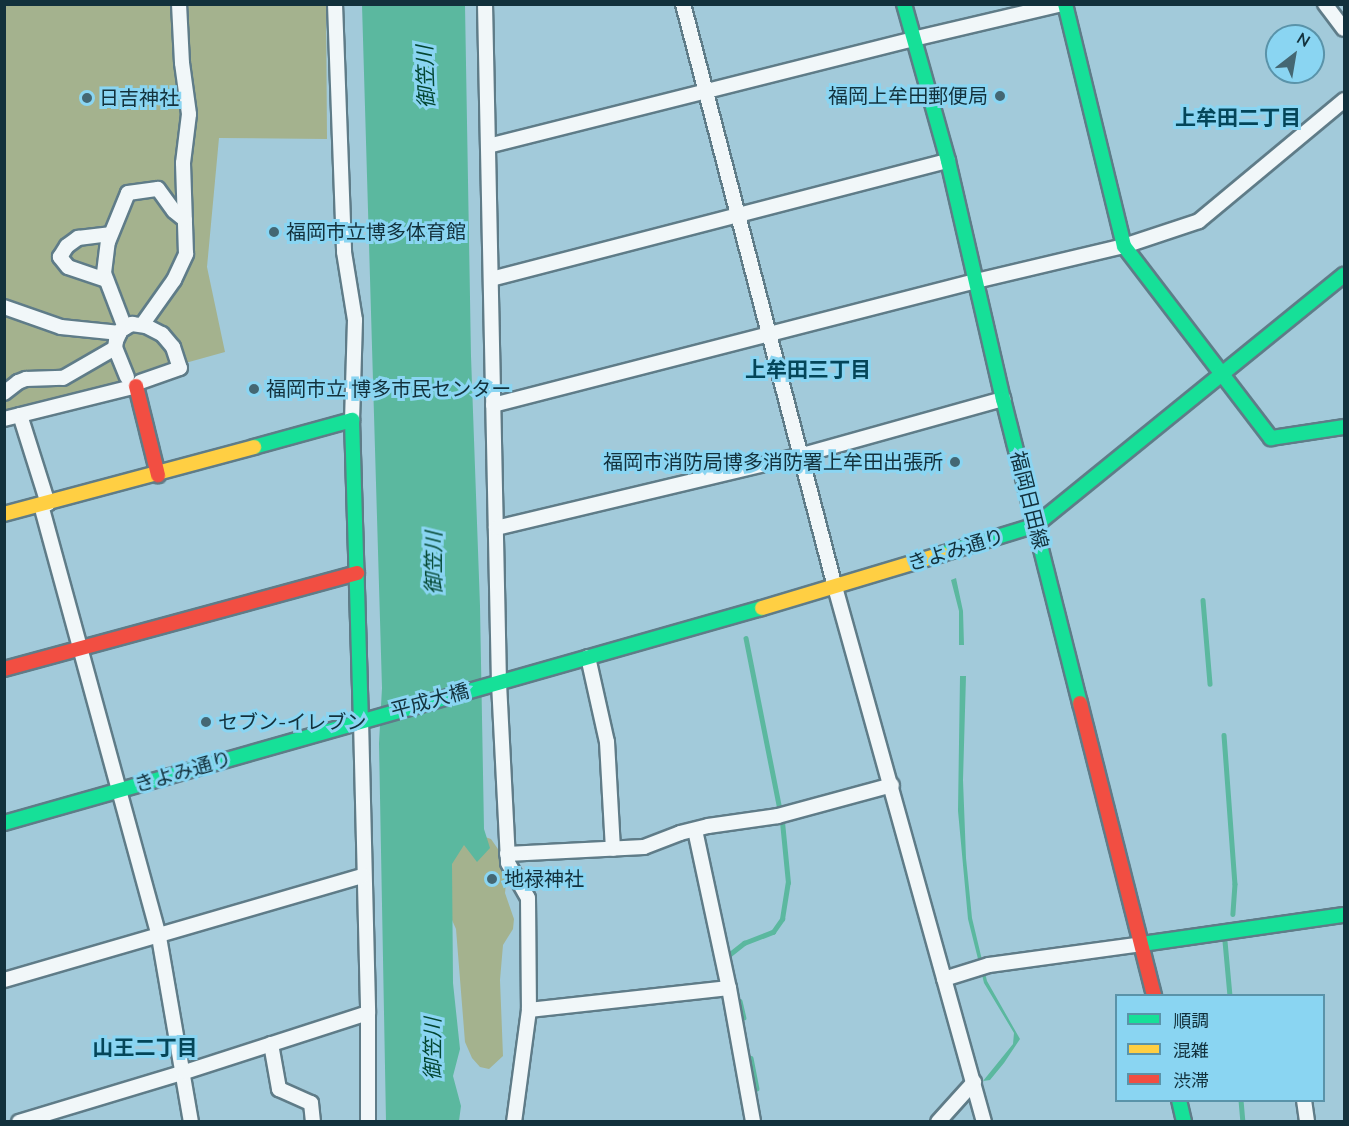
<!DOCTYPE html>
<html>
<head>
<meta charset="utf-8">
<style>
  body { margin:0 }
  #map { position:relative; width:1349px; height:1126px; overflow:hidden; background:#a2cada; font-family:"Nunito Sans","Noto Sans JP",sans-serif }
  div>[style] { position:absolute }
  .green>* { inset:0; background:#a4b28e }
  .water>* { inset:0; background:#5bb89f }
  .stream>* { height:4.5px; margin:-2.25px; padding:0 2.25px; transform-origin:2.25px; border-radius:2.25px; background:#5bb89f }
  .roads { filter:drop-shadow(2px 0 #5f7c88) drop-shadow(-2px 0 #5f7c88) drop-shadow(0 2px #5f7c88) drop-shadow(0 -2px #5f7c88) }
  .street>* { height:14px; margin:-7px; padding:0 7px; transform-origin:7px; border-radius:7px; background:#f1f7f9 }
  .fast>* { height:14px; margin:-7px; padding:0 7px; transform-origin:7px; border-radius:7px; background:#16e098 }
  .slow>* { height:14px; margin:-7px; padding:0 7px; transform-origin:7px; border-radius:7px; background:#ffcf43 }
  .jam>* { height:14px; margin:-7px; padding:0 7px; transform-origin:7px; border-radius:7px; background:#f24e42 }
  .dots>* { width:16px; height:16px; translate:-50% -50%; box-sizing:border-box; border:3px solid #8ad5f2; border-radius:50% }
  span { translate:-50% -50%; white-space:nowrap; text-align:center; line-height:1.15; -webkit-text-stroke:6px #8ad5f2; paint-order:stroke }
  .poi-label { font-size:20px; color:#12313c }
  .right { translate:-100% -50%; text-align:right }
  .left { translate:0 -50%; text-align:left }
  .street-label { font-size:20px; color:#12313c }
  .water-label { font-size:21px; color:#034631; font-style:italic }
  .neighbourhood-label { font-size:21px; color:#044659; font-weight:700 }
  .frame { position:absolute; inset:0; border:6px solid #12313c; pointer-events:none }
  .legend { position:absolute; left:1115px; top:994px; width:210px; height:108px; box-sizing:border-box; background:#8ad5f2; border:2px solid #5a93a9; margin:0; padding:8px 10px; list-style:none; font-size:18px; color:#12313c }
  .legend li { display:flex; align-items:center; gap:12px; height:30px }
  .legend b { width:30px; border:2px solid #5a93a9 }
  .north { position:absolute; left:1265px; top:24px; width:60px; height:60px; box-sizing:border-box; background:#8ad5f2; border:2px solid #5a93a9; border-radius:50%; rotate:31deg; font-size:16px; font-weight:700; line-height:24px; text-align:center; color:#12313c }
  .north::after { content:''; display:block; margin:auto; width:21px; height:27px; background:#446773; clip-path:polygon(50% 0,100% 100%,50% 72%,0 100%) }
</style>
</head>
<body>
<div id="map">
  <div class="green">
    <div style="clip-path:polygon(5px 5px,326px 5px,327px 139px,219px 138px,207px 267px,225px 352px,5px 413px)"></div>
    <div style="clip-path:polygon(476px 834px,491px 839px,500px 852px,507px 874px,505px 893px,514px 919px,513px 929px,503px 945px,500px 980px,503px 1056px,489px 1069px,480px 1067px,472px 1058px,465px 1042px,456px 929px,444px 902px,452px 853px)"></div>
  </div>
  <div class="water">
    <div style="clip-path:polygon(362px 5px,465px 5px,471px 356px,480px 606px,484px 829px,490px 848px,477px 862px,464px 845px,452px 864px,453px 983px,460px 1049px,453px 1076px,461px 1106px,459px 1121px,386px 1121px,379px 743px,382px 688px)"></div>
    <div style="clip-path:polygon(956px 578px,963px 611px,964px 645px,959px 645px,959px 611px,951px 580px)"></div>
    <div style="clip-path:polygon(960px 676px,966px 676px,963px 780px,966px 858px,972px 918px,987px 981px,1020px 1039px,1004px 1063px,990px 1080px,983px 1081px,1013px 1044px,1014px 1033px,984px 983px,968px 919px,958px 811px)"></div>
  </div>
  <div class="stream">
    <div style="left:1203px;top:600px;width:84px;rotate:85.2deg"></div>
    <div style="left:746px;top:638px;width:174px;rotate:78.8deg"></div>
    <div style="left:1224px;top:735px;width:149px;rotate:85.8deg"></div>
    <div style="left:1235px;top:884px;width:30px;rotate:94deg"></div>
    <div style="left:1225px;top:941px;width:55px;rotate:84.8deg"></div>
    <div style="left:730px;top:954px;width:18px;rotate:-38deg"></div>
    <div style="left:744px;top:943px;width:31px;rotate:-21deg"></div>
    <div style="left:773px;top:932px;width:16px;rotate:-55deg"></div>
    <div style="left:782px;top:919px;width:36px;rotate:-81deg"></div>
    <div style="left:788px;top:883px;width:61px;rotate:-95.6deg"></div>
    <div style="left:740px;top:1001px;width:17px;rotate:77deg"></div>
    <div style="left:751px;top:1058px;width:31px;rotate:79deg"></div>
    <div style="left:1241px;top:1100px;width:22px;rotate:85deg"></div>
  </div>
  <div class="roads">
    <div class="street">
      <div style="left:335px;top:4px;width:248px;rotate:87.9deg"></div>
      <div style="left:344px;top:252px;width:69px;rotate:80.8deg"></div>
      <div style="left:355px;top:320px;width:100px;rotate:91.7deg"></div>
      <div style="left:485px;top:4px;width:679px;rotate:88.82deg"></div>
      <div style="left:499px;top:683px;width:180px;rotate:87.1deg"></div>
      <div style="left:508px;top:863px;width:40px;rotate:60.3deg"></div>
      <div style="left:528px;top:898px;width:112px;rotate:89.5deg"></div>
      <div style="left:529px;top:1010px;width:113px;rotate:97.6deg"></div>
      <div style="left:683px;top:4px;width:602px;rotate:75.39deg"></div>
      <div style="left:835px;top:587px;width:555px;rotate:74.44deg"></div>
      <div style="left:1325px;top:4px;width:31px;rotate:53deg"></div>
      <div style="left:488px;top:146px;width:438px;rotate:-14.1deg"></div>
      <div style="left:913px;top:39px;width:153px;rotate:-13.2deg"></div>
      <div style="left:491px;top:279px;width:472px;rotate:-14.5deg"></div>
      <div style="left:106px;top:280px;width:40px;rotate:-161.1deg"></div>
      <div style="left:68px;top:267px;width:13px;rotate:-129deg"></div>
      <div style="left:60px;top:257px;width:13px;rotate:-58deg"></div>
      <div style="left:67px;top:246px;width:14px;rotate:-36deg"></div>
      <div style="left:78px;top:238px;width:32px;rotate:-7deg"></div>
      <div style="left:4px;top:307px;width:60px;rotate:19.3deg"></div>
      <div style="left:61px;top:327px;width:59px;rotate:5.8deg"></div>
      <div style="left:142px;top:325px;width:55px;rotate:-54.6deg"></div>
      <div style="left:174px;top:280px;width:29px;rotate:-65deg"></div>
      <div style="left:186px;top:254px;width:91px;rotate:-91.9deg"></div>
      <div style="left:183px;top:163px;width:49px;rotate:-83deg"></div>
      <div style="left:189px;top:114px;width:51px;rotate:-97.8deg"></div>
      <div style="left:182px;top:63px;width:59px;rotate:-92.9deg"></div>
      <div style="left:125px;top:328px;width:59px;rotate:-110.9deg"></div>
      <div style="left:104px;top:273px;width:31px;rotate:-83deg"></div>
      <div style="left:108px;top:242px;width:53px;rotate:-67.8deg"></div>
      <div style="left:128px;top:193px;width:30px;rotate:-8deg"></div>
      <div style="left:158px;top:189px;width:27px;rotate:54deg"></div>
      <div style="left:174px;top:211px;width:14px;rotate:39deg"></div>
      <div style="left:127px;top:377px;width:31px;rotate:-112deg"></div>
      <div style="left:115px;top:348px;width:7px;rotate:-82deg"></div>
      <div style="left:116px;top:341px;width:12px;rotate:-66deg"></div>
      <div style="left:121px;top:330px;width:13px;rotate:-29deg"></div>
      <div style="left:132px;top:324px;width:14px;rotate:8deg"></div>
      <div style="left:146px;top:326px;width:18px;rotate:27deg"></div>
      <div style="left:162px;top:334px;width:17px;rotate:50deg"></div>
      <div style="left:173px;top:347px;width:22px;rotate:72deg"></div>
      <div style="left:180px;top:368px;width:42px;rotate:160.7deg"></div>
      <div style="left:4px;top:393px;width:18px;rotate:-38deg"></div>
      <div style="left:18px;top:382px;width:9px;rotate:-21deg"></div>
      <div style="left:26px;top:379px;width:37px;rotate:-2deg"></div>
      <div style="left:63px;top:378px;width:60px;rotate:-30deg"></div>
      <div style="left:493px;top:405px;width:499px;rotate:-14.4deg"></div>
      <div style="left:976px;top:281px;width:152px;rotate:-13.3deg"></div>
      <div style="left:1124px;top:246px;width:79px;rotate:-18.4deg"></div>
      <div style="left:1199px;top:221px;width:189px;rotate:-39.8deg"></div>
      <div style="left:20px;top:415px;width:93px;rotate:72.5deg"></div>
      <div style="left:4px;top:419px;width:136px;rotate:-14deg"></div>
      <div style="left:41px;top:505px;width:448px;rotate:74.7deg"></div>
      <div style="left:159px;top:937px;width:188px;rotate:80.2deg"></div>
      <div style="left:496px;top:528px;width:315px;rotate:-13.4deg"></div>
      <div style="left:802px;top:455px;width:209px;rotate:-15.6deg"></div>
      <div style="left:588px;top:657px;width:87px;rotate:77.4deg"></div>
      <div style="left:607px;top:742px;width:107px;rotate:86.8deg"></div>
      <div style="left:361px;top:720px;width:293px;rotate:88.6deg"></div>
      <div style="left:368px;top:1013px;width:109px;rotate:90deg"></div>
      <div style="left:695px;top:830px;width:162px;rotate:77.9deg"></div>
      <div style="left:729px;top:988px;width:136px;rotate:79.8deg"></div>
      <div style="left:507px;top:854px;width:137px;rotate:-2.9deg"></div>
      <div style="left:644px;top:847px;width:39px;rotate:-21deg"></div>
      <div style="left:680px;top:833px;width:29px;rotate:-14deg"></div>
      <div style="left:708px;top:826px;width:71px;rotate:-8.1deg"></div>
      <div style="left:778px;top:816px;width:118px;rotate:-15.2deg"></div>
      <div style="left:944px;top:979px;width:47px;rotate:-17.3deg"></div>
      <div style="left:989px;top:965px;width:154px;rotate:-7.8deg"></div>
      <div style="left:4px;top:980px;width:374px;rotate:-16.2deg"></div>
      <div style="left:529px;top:1010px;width:201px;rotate:-6.3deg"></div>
      <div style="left:271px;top:1044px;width:46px;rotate:79.9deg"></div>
      <div style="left:279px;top:1089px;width:35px;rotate:24deg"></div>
      <div style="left:311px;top:1103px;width:19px;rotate:84deg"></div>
      <div style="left:1304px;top:1100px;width:22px;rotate:82deg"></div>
      <div style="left:19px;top:1122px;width:173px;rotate:-16.8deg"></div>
      <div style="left:185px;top:1072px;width:192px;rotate:-17.9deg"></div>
      <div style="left:938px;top:1122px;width:54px;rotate:-48deg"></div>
    </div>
    <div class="fast">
      <div style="left:904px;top:4px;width:163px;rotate:74.3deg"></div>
      <div style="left:948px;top:161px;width:244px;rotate:77deg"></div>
      <div style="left:1003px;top:399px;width:314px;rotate:75.8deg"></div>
      <div style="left:1065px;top:4px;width:249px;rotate:76.3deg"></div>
      <div style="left:1124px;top:246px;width:242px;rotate:52.6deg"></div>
      <div style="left:1271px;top:438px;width:74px;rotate:-8.6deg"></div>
      <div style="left:254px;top:447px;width:102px;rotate:-15.4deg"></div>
      <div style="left:352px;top:420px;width:300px;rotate:88.3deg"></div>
      <div style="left:942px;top:554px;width:98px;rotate:-17.1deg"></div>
      <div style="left:1036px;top:525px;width:397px;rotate:-39.1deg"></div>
      <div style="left:4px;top:823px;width:788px;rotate:-15.84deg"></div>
      <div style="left:1142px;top:944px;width:204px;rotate:-8.2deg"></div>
      <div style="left:1179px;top:1100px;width:23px;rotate:77deg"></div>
    </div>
    <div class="slow">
      <div style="left:4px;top:514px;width:259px;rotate:-15deg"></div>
      <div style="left:762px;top:608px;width:188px;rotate:-16.7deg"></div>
    </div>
    <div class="jam">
      <div style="left:136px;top:386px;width:92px;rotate:76.1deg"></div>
      <div style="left:4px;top:669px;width:366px;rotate:-15.2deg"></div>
      <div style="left:1080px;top:703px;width:302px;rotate:75.8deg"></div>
    </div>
  </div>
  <div class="dots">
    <div style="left:1000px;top:96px;background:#446773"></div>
    <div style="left:87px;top:98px;background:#446773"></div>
    <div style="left:274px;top:232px;background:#446773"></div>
    <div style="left:254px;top:389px;background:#446773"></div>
    <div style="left:955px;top:462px;background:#446773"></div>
    <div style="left:206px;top:722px;background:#446773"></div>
    <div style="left:492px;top:879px;background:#446773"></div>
  </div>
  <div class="poi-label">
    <span class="right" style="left:988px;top:96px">福岡上牟田郵便局</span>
    <span class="left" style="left:99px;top:98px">日吉神社</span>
    <span class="left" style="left:286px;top:232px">福岡市立博多体育館</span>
    <span class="left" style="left:266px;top:389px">福岡市立 博多市民センター</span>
    <span class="right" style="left:943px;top:462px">福岡市消防局博多消防署上牟田出張所</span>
    <span class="left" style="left:218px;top:722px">セブン-イレブン</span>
    <span class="left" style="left:504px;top:879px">地禄神社</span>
  </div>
  <div class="street-label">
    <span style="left:1029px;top:500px;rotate:76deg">福岡日田線</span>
    <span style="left:956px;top:550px;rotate:-17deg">きよみ通り</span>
    <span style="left:430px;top:701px;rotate:-15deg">平成大橋</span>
    <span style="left:183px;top:772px;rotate:-16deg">きよみ通り</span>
  </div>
  <div class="water-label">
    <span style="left:426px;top:77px;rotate:-92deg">御笠川</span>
    <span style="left:434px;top:563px;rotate:-90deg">御笠川</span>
    <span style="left:433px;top:1049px;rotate:-90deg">御笠川</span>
  </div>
  <div class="neighbourhood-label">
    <span style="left:1238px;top:118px">上牟田二丁目</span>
    <span style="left:808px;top:370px">上牟田三丁目</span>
    <span style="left:145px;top:1048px">山王二丁目</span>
  </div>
  <div class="frame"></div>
  <ul class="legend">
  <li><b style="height:8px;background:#16e098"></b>順調</li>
  <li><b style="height:8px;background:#ffcf43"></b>混雑</li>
  <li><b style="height:8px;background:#f24e42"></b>渋滞</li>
  </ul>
  <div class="north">N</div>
</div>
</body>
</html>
